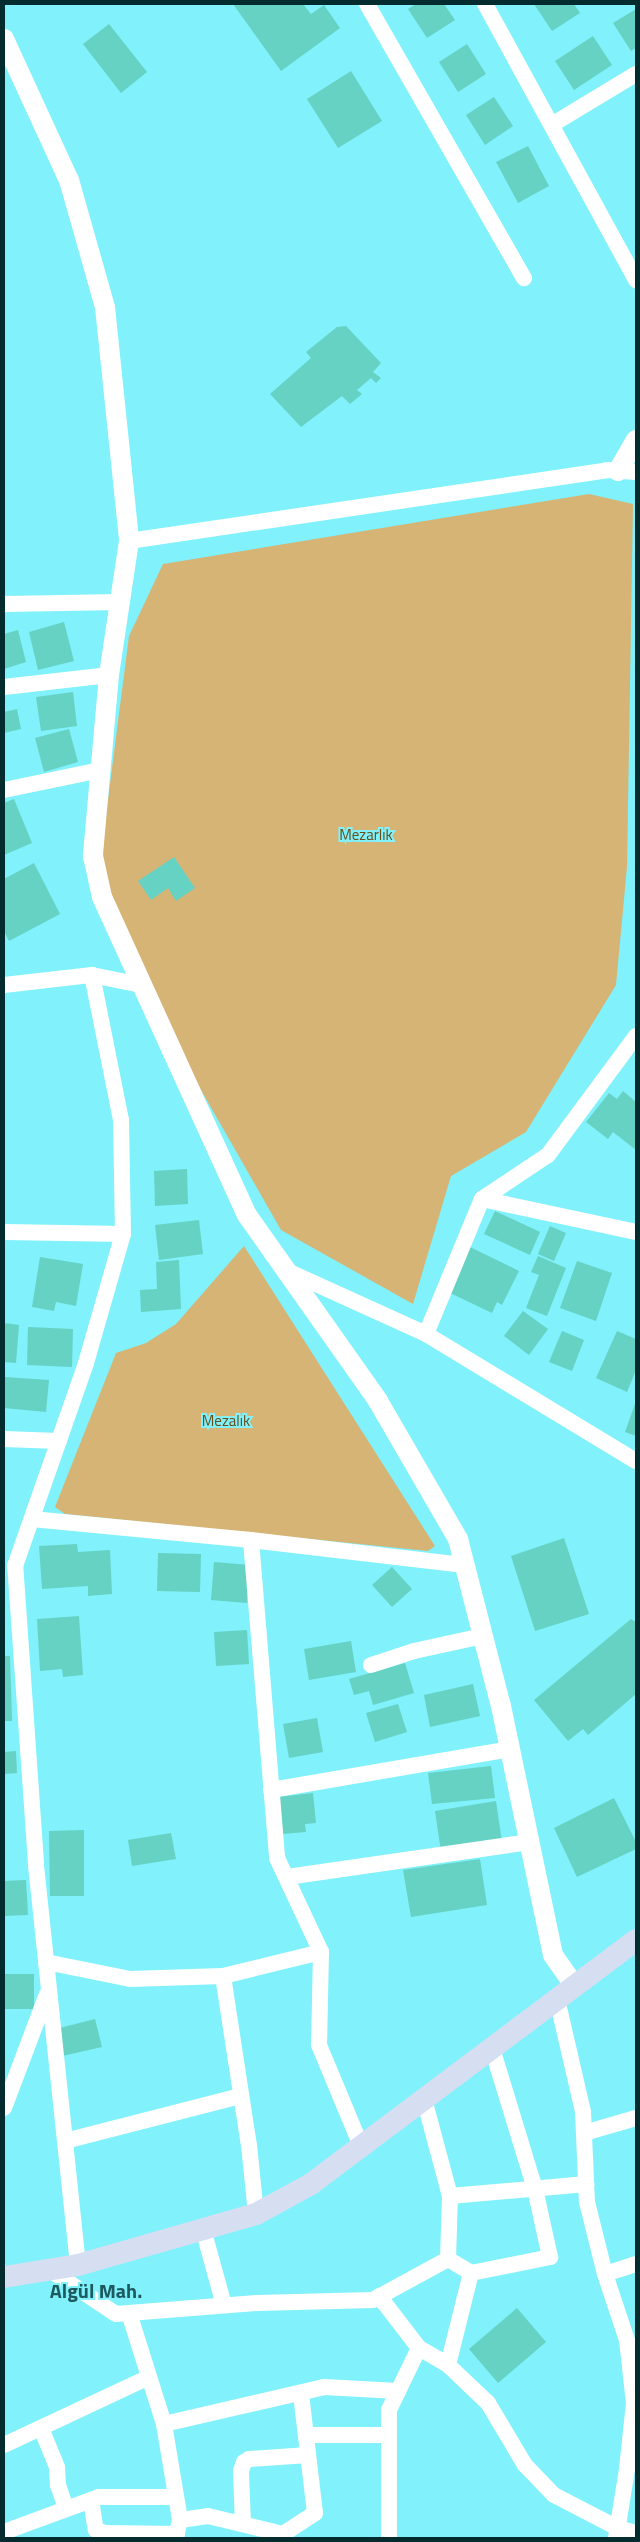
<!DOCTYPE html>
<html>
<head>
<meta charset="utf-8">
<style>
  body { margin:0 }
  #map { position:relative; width:640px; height:2542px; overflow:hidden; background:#81f1fb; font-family:"Titillium Web",sans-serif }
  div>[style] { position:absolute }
  .green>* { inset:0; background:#d5b475 }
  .building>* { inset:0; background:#65d2c3 }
  .minor>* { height:16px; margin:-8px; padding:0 8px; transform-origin:8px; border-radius:8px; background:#fff }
  .tertiary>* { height:20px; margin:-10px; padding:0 10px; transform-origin:10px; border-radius:10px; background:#fff }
  .secondary>* { height:22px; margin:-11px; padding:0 11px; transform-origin:11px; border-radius:11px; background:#d6dff1 }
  span { translate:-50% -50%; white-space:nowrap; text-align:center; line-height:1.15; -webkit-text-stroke:4px #81f1fb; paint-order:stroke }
  .park-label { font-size:15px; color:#664e1a }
  .district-label { font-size:20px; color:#1c5a60; font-weight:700 }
  .frame { position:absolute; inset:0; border:5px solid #042b2e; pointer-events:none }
</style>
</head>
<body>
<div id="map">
  <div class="green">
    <div style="clip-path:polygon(589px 494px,633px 504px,627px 867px,616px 985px,526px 1132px,451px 1176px,413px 1304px,281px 1230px,141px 985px,100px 862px,129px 636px,163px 564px)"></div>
    <div style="clip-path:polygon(244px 1246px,435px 1546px,428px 1551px,65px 1514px,55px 1507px,116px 1353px,146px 1343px,176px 1324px)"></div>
  </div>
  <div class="building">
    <div style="clip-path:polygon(233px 4px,303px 4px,311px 14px,324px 5px,340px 28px,281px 71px)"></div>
    <div style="clip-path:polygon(416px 4px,444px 4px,455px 20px,427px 38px,408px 9px)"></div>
    <div style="clip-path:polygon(534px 4px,574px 4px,580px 13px,552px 31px)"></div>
    <div style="clip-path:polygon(636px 9px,636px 48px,631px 51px,613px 23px)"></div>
    <div style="clip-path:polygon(109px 24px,147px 72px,121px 93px,83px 44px)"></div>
    <div style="clip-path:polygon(593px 36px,612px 65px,574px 90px,555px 61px)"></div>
    <div style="clip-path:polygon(467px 44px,486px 74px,458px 92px,439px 62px)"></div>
    <div style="clip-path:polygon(351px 71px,382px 121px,338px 148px,307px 99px)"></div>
    <div style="clip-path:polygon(494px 97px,513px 126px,485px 145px,466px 115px)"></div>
    <div style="clip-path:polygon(528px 146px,549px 186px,518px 203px,496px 162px)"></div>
    <div style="clip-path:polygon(346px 326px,381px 363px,373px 372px,381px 378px,376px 383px,371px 378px,357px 390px,362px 394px,350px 404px,342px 396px,301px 427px,270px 394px,311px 358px,306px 352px,337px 327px)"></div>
    <div style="clip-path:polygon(64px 622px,74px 661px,38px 670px,29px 632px)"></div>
    <div style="clip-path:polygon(18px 630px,26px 662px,4px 669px,4px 634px)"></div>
    <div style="clip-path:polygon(73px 692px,77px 726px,41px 731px,36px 697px)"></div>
    <div style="clip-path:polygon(17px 709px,21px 729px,4px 733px,4px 712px)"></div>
    <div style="clip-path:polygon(69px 729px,78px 762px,44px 772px,35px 738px)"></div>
    <div style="clip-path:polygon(14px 799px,32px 843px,4px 855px,4px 803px)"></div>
    <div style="clip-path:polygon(174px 857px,195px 888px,176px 901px,168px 888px,151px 900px,138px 881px)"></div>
    <div style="clip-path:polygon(34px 863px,60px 914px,9px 941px,4px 931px,4px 879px)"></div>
    <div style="clip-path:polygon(623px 1091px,636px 1102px,636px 1150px,613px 1132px,608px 1139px,586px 1122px,609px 1093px,617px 1099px)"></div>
    <div style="clip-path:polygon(187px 1169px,188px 1204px,155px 1206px,154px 1171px)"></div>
    <div style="clip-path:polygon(495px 1211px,540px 1232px,530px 1255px,484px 1234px)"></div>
    <div style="clip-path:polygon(199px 1220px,203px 1254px,159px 1260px,155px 1225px)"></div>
    <div style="clip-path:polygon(550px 1226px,566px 1233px,554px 1261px,538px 1254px)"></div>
    <div style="clip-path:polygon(470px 1247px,519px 1271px,502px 1305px,497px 1302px,492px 1313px,448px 1292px)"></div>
    <div style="clip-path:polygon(538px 1256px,566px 1268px,547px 1316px,526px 1308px,539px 1275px,531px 1272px)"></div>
    <div style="clip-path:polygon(40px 1257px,83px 1264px,76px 1306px,56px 1302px,54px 1311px,32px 1307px)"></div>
    <div style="clip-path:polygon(179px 1260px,181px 1309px,141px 1312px,140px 1290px,157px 1289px,156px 1262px)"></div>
    <div style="clip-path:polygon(577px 1261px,612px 1273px,596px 1321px,560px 1308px)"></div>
    <div style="clip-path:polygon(523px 1311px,548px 1329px,529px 1355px,504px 1336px)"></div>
    <div style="clip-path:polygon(4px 1323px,19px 1325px,16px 1363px,4px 1362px)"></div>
    <div style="clip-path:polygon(28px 1327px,73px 1329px,72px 1367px,27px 1365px)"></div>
    <div style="clip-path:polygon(562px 1331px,584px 1340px,572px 1371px,549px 1362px)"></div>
    <div style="clip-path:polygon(617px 1331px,636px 1339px,636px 1370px,627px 1392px,596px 1378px)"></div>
    <div style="clip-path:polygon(4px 1377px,49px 1380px,46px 1412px,4px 1408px)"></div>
    <div style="clip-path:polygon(636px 1401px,636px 1436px,625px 1432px)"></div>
    <div style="clip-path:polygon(564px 1538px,589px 1614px,535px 1631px,511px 1556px)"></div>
    <div style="clip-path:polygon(77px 1544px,78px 1552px,110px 1550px,112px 1594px,88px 1596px,88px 1586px,42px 1589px,39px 1546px)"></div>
    <div style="clip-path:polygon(158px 1553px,201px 1554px,200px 1592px,157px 1591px)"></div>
    <div style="clip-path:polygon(214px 1562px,250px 1565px,247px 1603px,211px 1600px)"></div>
    <div style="clip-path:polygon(392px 1567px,412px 1589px,392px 1607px,372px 1585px)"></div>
    <div style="clip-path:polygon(79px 1616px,83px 1675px,63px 1677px,62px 1669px,40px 1671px,37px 1619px)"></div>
    <div style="clip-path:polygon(631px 1619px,636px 1622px,636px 1694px,588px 1735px,583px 1729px,568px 1741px,534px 1700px)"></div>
    <div style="clip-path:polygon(247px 1630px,249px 1664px,216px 1666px,214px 1632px)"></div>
    <div style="clip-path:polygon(351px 1641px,356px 1672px,309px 1680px,304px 1649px)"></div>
    <div style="clip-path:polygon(4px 1656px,10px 1656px,12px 1721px,4px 1721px)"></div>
    <div style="clip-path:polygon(405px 1663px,414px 1693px,373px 1705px,369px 1691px,354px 1695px,349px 1679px)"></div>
    <div style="clip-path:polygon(473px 1684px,480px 1716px,430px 1727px,424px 1695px)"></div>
    <div style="clip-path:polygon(398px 1704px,407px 1732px,375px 1742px,366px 1713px)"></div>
    <div style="clip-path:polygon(317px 1718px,323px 1752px,289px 1758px,283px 1724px)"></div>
    <div style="clip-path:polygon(16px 1751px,17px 1773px,4px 1774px,4px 1752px)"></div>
    <div style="clip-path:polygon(491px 1766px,495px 1798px,432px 1804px,428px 1773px)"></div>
    <div style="clip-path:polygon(313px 1793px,316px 1823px,305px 1824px,306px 1832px,282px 1834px,278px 1797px)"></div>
    <div style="clip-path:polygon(614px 1798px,636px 1842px,636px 1849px,577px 1877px,554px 1828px)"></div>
    <div style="clip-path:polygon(496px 1801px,502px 1842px,441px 1852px,435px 1811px)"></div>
    <div style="clip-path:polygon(84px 1830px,84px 1896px,50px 1896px,49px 1831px)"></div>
    <div style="clip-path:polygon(171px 1833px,176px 1859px,132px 1866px,128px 1840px)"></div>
    <div style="clip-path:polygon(480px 1859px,487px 1905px,411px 1917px,403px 1870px)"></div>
    <div style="clip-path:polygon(26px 1880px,28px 1915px,4px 1916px,4px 1881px)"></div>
    <div style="clip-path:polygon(4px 1974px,34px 1974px,34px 2009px,4px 2009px)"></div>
    <div style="clip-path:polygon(95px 2019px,102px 2047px,62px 2056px,56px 2029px)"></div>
    <div style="clip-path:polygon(517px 2308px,546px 2342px,498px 2383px,469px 2349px)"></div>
  </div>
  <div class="minor">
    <div style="left:367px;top:4px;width:316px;rotate:60.2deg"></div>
    <div style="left:485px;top:4px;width:315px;rotate:61.3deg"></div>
    <div style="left:553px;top:124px;width:97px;rotate:-31.1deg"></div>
    <div style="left:129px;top:541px;width:483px;rotate:-8.4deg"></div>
    <div style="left:607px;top:470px;width:29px;rotate:4deg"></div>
    <div style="left:4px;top:604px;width:116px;rotate:-1deg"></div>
    <div style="left:4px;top:687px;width:106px;rotate:-6.5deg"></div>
    <div style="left:4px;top:790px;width:99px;rotate:-11.7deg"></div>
    <div style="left:4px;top:985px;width:89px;rotate:-6.5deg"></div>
    <div style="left:92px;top:975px;width:50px;rotate:11.5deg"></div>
    <div style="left:482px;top:1199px;width:157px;rotate:12.1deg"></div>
    <div style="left:4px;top:1232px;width:119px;rotate:1deg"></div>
    <div style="left:285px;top:1270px;width:155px;rotate:24.4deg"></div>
    <div style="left:426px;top:1334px;width:146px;rotate:-67.5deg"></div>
    <div style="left:482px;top:1199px;width:79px;rotate:-33.7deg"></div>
    <div style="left:548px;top:1155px;width:148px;rotate:-53.5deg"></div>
    <div style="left:426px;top:1334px;width:245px;rotate:31.2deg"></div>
    <div style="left:4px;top:1439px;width:55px;rotate:2.1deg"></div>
    <div style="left:32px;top:1519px;width:220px;rotate:5.5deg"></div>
    <div style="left:251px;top:1540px;width:215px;rotate:6.7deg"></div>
    <div style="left:251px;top:1540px;width:319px;rotate:85.3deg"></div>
    <div style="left:277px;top:1858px;width:104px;rotate:64.9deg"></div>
    <div style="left:321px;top:1952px;width:93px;rotate:91.2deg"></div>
    <div style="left:319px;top:2045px;width:109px;rotate:67.4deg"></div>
    <div style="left:371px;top:1665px;width:45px;rotate:-18deg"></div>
    <div style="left:414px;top:1651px;width:71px;rotate:-12.3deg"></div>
    <div style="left:271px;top:1790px;width:242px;rotate:-9.7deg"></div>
    <div style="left:287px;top:1877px;width:246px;rotate:-8.2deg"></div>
    <div style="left:46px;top:1962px;width:86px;rotate:11.4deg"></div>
    <div style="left:130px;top:1979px;width:93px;rotate:-1.8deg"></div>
    <div style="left:223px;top:1976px;width:101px;rotate:-13.8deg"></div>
    <div style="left:223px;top:1976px;width:171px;rotate:81.3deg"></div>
    <div style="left:249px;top:2145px;width:69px;rotate:84.2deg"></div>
    <div style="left:557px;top:1999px;width:116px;rotate:77deg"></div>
    <div style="left:583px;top:2112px;width:90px;rotate:87.5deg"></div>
    <div style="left:587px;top:2202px;width:74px;rotate:76deg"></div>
    <div style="left:605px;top:2274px;width:70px;rotate:71.6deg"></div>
    <div style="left:627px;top:2340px;width:63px;rotate:83.7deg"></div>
    <div style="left:634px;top:2403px;width:66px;rotate:96.1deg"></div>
    <div style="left:424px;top:2099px;width:100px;rotate:75deg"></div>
    <div style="left:450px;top:2196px;width:63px;rotate:91.8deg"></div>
    <div style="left:4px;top:2108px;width:122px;rotate:-69.3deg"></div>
    <div style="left:584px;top:2133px;width:54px;rotate:-16.1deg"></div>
    <div style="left:65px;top:2141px;width:181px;rotate:-14.4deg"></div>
    <div style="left:450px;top:2196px;width:137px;rotate:-5deg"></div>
    <div style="left:203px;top:2229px;width:79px;rotate:74.6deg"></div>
    <div style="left:448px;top:2259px;width:27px;rotate:31deg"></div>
    <div style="left:471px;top:2273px;width:81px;rotate:-11.4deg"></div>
    <div style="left:550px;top:2257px;width:70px;rotate:-102.4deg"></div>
    <div style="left:535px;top:2189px;width:147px;rotate:-107deg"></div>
    <div style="left:78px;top:2265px;width:404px;rotate:-96deg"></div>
    <div style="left:36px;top:1863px;width:298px;rotate:-94deg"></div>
    <div style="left:15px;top:1566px;width:215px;rotate:-70.7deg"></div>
    <div style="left:86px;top:1363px;width:134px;rotate:-74deg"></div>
    <div style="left:123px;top:1234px;width:114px;rotate:-91deg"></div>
    <div style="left:121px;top:1120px;width:148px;rotate:-101.3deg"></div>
    <div style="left:50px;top:2270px;width:79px;rotate:33.7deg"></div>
    <div style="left:116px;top:2314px;width:141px;rotate:-4.5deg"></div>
    <div style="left:257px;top:2303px;width:116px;rotate:-1.5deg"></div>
    <div style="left:373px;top:2300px;width:85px;rotate:-28.7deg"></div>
    <div style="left:605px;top:2274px;width:33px;rotate:-18deg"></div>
    <div style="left:379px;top:2296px;width:66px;rotate:52.4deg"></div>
    <div style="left:129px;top:2313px;width:116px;rotate:72.5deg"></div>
    <div style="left:164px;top:2424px;width:97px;rotate:80.5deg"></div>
    <div style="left:180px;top:2520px;width:18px;rotate:103deg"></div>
    <div style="left:448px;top:2365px;width:95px;rotate:-76deg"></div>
    <div style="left:164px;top:2424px;width:164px;rotate:-13deg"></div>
    <div style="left:324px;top:2387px;width:74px;rotate:3.1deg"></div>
    <div style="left:41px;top:2428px;width:42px;rotate:67.7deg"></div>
    <div style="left:57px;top:2467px;width:18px;rotate:87deg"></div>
    <div style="left:58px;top:2485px;width:24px;rotate:71deg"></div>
    <div style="left:306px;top:2435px;width:83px"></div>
    <div style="left:4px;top:2445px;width:160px;rotate:-25.1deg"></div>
    <div style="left:91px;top:2500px;width:30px;rotate:81deg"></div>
    <div style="left:96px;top:2530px;width:9px;rotate:18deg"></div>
    <div style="left:105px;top:2533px;width:72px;rotate:0.8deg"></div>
    <div style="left:180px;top:2520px;width:28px;rotate:-8deg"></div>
    <div style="left:208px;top:2516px;width:77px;rotate:13.5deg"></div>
    <div style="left:283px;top:2534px;width:38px;rotate:-33deg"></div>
    <div style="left:315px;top:2513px;width:121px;rotate:-96.7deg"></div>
    <div style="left:243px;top:2524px;width:53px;rotate:-92.2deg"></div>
    <div style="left:241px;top:2471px;width:9px;rotate:-72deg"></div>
    <div style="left:244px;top:2462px;width:6px;rotate:-31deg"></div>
    <div style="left:249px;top:2459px;width:59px;rotate:-3.9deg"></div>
    <div style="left:4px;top:2532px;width:101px;rotate:-20.2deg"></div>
    <div style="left:99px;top:2497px;width:77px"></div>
    <div style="left:389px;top:2538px;width:128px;rotate:-90deg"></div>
    <div style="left:389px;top:2410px;width:69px;rotate:-64.2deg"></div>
    <div style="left:419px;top:2348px;width:34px;rotate:30deg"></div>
    <div style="left:448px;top:2365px;width:55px;rotate:43.5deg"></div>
    <div style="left:488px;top:2403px;width:72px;rotate:59.2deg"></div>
    <div style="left:525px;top:2465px;width:42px;rotate:46deg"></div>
    <div style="left:554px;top:2495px;width:72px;rotate:27.3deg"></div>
    <div style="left:618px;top:2528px;width:19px;rotate:16deg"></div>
    <div style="left:616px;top:2538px;width:70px;rotate:-80.9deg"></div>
    <div style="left:627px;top:2469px;width:11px;rotate:-56deg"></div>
  </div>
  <div class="tertiary">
    <div style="left:4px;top:39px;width:155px;rotate:65.3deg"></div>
    <div style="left:69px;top:180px;width:132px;rotate:74.2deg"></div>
    <div style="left:105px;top:307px;width:235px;rotate:84.1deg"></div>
    <div style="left:129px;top:541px;width:135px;rotate:98.5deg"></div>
    <div style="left:109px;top:675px;width:182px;rotate:95.1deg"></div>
    <div style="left:93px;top:856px;width:42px;rotate:77.6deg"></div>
    <div style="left:102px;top:897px;width:349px;rotate:65.5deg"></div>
    <div style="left:247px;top:1215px;width:228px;rotate:54.8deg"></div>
    <div style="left:378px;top:1401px;width:160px;rotate:59.9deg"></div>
    <div style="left:458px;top:1539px;width:172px;rotate:75.6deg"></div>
    <div style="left:501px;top:1706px;width:254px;rotate:78.2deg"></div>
    <div style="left:553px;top:1955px;width:38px;rotate:55deg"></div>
    <div style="left:618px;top:471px;width:36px;rotate:-60deg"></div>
  </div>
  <div class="secondary">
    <div style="left:4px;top:2277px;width:75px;rotate:-9.2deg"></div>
    <div style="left:78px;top:2265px;width:185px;rotate:-16deg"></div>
    <div style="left:256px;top:2214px;width:63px;rotate:-28.6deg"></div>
    <div style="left:311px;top:2184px;width:406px;rotate:-36.9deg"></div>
  </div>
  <div class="park-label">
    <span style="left:366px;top:835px">Mezarlık</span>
    <span style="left:226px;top:1421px">Mezalık</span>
  </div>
  <div class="district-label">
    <span style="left:96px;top:2290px">Algül Mah.</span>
  </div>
  <div class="frame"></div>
</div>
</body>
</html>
